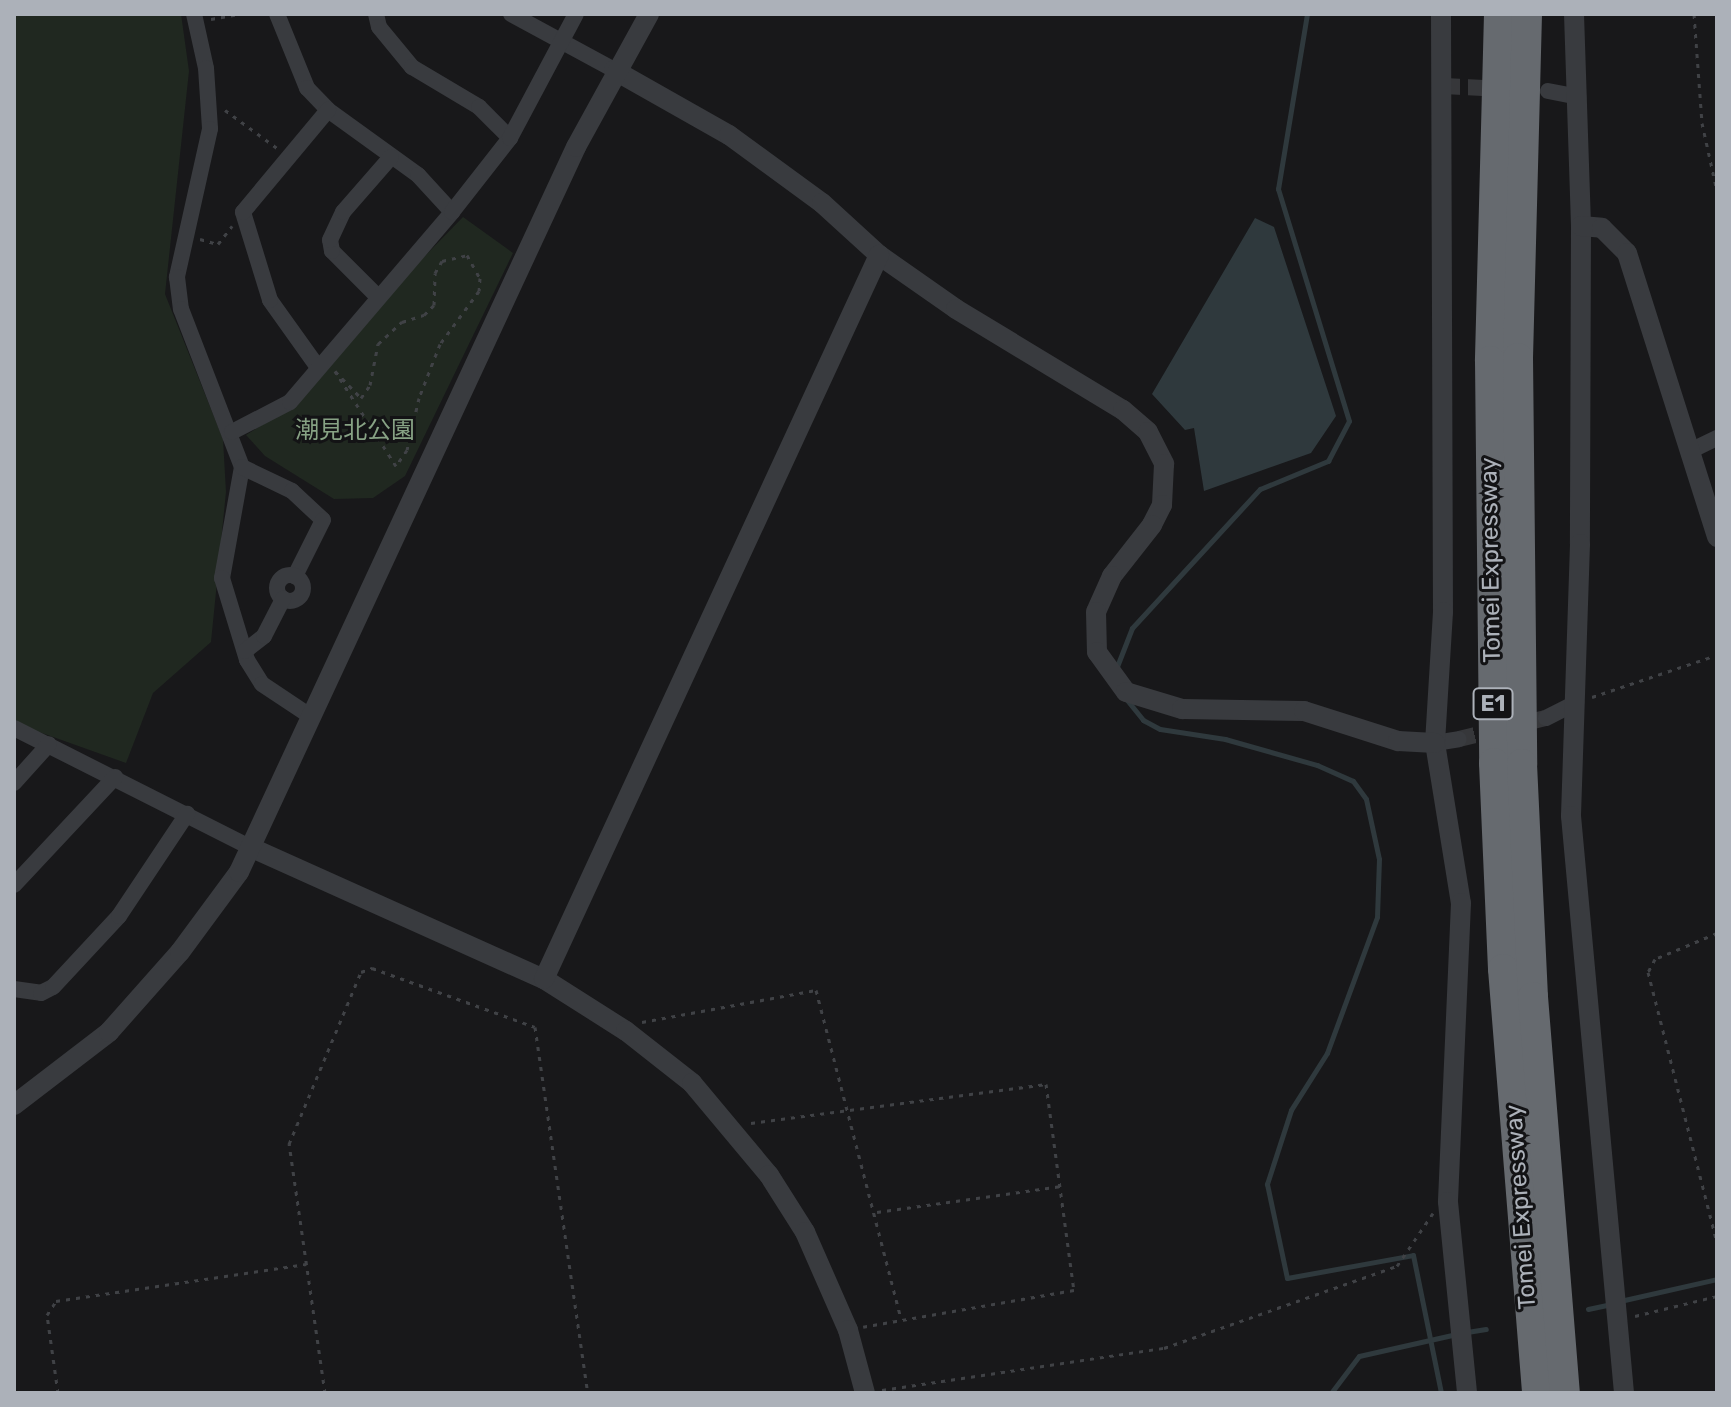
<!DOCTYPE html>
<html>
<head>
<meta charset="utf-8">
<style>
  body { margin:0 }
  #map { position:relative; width:1731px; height:1407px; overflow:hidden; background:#18181a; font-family:Rubik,"Noto Sans JP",sans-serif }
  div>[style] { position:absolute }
  .green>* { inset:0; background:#202820 }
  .water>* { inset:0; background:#2f393d }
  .stream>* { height:5px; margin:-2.5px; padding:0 2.5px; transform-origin:2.5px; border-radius:2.5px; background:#2f393d }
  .minor-tunnel>* { height:16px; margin-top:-8px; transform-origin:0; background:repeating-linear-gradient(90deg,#36373a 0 16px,transparent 0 24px) }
  .path>* { height:3px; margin-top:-1.5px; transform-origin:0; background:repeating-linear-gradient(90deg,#404246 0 4px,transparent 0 10px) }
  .minor>* { height:16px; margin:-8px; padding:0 8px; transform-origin:8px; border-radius:8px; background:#393b3f }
  .minor>.ring { margin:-8px; padding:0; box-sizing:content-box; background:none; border:16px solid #393b3f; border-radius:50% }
  .tertiary>* { height:20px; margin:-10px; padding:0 10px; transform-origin:10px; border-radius:10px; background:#393b3f }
  .motorway>* { height:30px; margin:-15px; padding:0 15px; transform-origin:15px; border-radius:15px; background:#666a6f }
  span { translate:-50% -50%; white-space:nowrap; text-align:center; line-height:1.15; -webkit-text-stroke:6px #131315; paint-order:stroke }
  .shield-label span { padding:2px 6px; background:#131315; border:2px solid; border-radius:6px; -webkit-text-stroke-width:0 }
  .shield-label { font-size:22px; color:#acb1b9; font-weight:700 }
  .park-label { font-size:24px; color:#87a284 }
  .street-label { font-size:24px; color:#acb1b9 }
  .frame { position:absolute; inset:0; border:16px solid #acb1b9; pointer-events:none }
</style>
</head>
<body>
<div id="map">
  <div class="green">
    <div style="clip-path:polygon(14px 14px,181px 14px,189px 71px,165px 294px,223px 439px,226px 492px,211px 642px,153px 693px,126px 763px,14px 723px)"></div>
    <div style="clip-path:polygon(463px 217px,513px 253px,405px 476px,373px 498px,334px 499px,265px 456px,246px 435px,290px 408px,381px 301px)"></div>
  </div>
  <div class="water">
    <div style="clip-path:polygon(1255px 218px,1274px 227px,1336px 416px,1311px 453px,1204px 491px,1194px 428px,1185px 430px,1152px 394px)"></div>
  </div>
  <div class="stream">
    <div style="left:1116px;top:669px;width:44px;rotate:-68.7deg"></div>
    <div style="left:1132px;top:628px;width:189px;rotate:-47.4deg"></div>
    <div style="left:1260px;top:489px;width:74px;rotate:-22.4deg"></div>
    <div style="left:1328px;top:461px;width:45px;rotate:-62.3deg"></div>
    <div style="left:1349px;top:421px;width:243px;rotate:-107deg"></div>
    <div style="left:1278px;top:189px;width:177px;rotate:-80.6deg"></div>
    <div style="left:1127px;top:700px;width:26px;rotate:51deg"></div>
    <div style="left:1143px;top:720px;width:19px;rotate:28deg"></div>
    <div style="left:1160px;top:729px;width:66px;rotate:8.7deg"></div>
    <div style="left:1225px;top:739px;width:96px;rotate:15.8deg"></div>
    <div style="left:1317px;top:765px;width:39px;rotate:24deg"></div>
    <div style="left:1353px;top:781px;width:22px;rotate:54deg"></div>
    <div style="left:1366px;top:799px;width:61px;rotate:77.8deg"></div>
    <div style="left:1379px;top:859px;width:58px;rotate:92deg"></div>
    <div style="left:1377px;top:917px;width:145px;rotate:110.2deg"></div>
    <div style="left:1327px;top:1053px;width:67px;rotate:122.3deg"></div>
    <div style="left:1291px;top:1110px;width:78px;rotate:108deg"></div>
    <div style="left:1267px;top:1184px;width:96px;rotate:78deg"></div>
    <div style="left:1287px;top:1278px;width:128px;rotate:-10.3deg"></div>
    <div style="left:1413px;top:1255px;width:141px;rotate:78.5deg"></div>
    <div style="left:1620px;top:1301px;width:99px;rotate:-12.8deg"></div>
    <div style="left:1588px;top:1309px;width:24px;rotate:-12deg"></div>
    <div style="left:1467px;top:1332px;width:19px;rotate:-9deg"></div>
    <div style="left:1331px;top:1393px;width:46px;rotate:-52.9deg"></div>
    <div style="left:1359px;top:1356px;width:100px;rotate:-12.7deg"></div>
  </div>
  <div class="minor-tunnel">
    <div style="left:1444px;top:86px;width:59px;rotate:2.9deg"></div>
    <div style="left:1459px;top:739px;width:89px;rotate:-13.6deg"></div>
  </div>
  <div class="path">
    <div style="left:1694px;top:14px;width:109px;rotate:85.8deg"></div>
    <div style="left:1702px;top:123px;width:70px;rotate:77.6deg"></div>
    <div style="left:1717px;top:191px;width:85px;rotate:90deg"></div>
    <div style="left:211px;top:19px;width:27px;rotate:-10deg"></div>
    <div style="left:225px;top:110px;width:64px;rotate:36.2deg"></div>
    <div style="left:200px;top:239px;width:19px;rotate:16deg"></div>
    <div style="left:218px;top:244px;width:23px;rotate:-52deg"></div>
    <div style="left:467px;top:255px;width:26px;rotate:61deg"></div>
    <div style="left:480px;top:278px;width:13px;rotate:94deg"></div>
    <div style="left:479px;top:291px;width:66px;rotate:126.3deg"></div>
    <div style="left:440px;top:344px;width:58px;rotate:111.3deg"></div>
    <div style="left:419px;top:398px;width:53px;rotate:103deg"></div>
    <div style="left:407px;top:450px;width:19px;rotate:125deg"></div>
    <div style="left:396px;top:466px;width:113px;rotate:-122.7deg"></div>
    <div style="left:335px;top:371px;width:37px;rotate:46deg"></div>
    <div style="left:361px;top:398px;width:16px;rotate:-55deg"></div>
    <div style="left:370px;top:385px;width:42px;rotate:-79deg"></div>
    <div style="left:378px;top:344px;width:33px;rotate:-43deg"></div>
    <div style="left:402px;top:322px;width:23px;rotate:-18deg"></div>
    <div style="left:424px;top:315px;width:14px;rotate:-45deg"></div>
    <div style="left:434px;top:305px;width:32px;rotate:-88deg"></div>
    <div style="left:435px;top:273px;width:14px;rotate:-60deg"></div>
    <div style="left:442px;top:261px;width:26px;rotate:-13deg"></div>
    <div style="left:1592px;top:697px;width:132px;rotate:-18.6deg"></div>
    <div style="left:1717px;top:933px;width:67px;rotate:157.2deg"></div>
    <div style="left:1655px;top:959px;width:15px;rotate:118deg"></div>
    <div style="left:1648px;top:972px;width:280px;rotate:75.7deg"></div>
    <div style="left:642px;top:1022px;width:177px;rotate:-10.4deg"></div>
    <div style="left:816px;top:990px;width:340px;rotate:75.5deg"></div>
    <div style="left:751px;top:1123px;width:298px;rotate:-7.5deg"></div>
    <div style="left:1046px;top:1084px;width:208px;rotate:82.3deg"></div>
    <div style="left:1074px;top:1290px;width:214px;rotate:170.1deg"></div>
    <div style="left:877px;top:1212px;width:188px;rotate:-8deg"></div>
    <div style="left:1635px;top:1316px;width:84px;rotate:-13.7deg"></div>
    <div style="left:882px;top:1390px;width:285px;rotate:-8.5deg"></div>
    <div style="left:1164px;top:1348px;width:247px;rotate:-19.4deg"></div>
    <div style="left:1397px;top:1266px;width:64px;rotate:-55.8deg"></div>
    <div style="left:58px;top:1393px;width:79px;rotate:-98deg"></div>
    <div style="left:47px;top:1315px;width:17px;rotate:-57deg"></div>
    <div style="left:56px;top:1301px;width:253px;rotate:-8.4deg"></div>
    <div style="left:325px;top:1393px;width:252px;rotate:-98.2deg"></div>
    <div style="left:289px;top:1144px;width:186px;rotate:-67.3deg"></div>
    <div style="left:361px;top:972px;width:12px;rotate:-20deg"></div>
    <div style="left:372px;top:968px;width:173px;rotate:19.9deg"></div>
    <div style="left:535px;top:1027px;width:370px;rotate:81.8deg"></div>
  </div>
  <div class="minor">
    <div style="left:194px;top:14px;width:55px;rotate:77.5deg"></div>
    <div style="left:206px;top:68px;width:61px;rotate:86.2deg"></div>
    <div style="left:210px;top:129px;width:152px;rotate:102.6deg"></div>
    <div style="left:177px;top:277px;width:32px;rotate:83deg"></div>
    <div style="left:181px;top:309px;width:169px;rotate:68.9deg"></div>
    <div style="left:242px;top:467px;width:113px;rotate:100.2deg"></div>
    <div style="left:222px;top:578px;width:86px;rotate:73deg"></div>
    <div style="left:247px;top:660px;width:28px;rotate:58deg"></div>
    <div style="left:262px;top:684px;width:58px;rotate:33.7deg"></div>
    <div style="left:277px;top:14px;width:80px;rotate:67.9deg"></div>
    <div style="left:307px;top:88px;width:30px;rotate:46deg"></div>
    <div style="left:328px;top:110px;width:111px;rotate:35.8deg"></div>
    <div style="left:418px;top:175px;width:50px;rotate:47.4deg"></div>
    <div style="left:376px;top:14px;width:13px;rotate:77deg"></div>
    <div style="left:379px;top:27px;width:52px;rotate:50.5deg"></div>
    <div style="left:412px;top:67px;width:78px;rotate:30.8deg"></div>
    <div style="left:479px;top:107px;width:44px;rotate:45deg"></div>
    <div style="left:511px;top:14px;width:117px;rotate:28.5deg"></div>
    <div style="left:1548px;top:91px;width:31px;rotate:11deg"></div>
    <div style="left:376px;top:295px;width:62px;rotate:-135deg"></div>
    <div style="left:332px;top:251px;width:11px;rotate:-100deg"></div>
    <div style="left:330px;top:240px;width:31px;rotate:-65deg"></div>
    <div style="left:343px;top:212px;width:73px;rotate:-48.9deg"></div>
    <div style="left:317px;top:366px;width:81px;rotate:-125.5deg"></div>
    <div style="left:270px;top:300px;width:92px;rotate:-107.1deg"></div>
    <div style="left:243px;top:212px;width:133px;rotate:-50.2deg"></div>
    <div style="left:232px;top:432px;width:65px;rotate:-27.3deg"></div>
    <div style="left:290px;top:402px;width:250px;rotate:-49.5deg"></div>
    <div style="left:452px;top:212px;width:94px;rotate:-51.9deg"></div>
    <div style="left:510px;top:138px;width:140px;rotate:-62deg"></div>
    <div style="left:1690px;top:451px;width:30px;rotate:-26deg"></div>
    <div style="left:242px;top:467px;width:55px;rotate:25.6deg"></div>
    <div style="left:292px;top:491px;width:42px;rotate:43.1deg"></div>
    <div style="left:323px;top:520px;width:63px;rotate:116.6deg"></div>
    <div class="ring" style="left:277px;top:575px;width:10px;height:10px"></div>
    <div style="left:245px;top:651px;width:24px;rotate:-38deg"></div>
    <div style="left:264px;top:636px;width:42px;rotate:-62.8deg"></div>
    <div style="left:1546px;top:718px;width:34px;rotate:-27deg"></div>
    <div style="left:14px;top:728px;width:267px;rotate:26.8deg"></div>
    <div style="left:1435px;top:743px;width:24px;rotate:-9deg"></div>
    <div style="left:14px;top:783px;width:52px;rotate:-48.1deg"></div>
    <div style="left:14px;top:885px;width:148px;rotate:-46.9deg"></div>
    <div style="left:14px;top:989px;width:27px;rotate:8deg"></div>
    <div style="left:41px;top:993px;width:13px;rotate:-27deg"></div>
    <div style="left:53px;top:987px;width:97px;rotate:-47.1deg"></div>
    <div style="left:119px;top:916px;width:123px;rotate:-56.3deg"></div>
  </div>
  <div class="tertiary">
    <div style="left:1441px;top:14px;width:598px;rotate:89.81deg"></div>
    <div style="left:1443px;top:612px;width:131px;rotate:93.5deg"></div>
    <div style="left:1435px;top:743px;width:162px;rotate:80.8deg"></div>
    <div style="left:1461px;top:903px;width:299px;rotate:92.5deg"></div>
    <div style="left:1448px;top:1202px;width:192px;rotate:84.3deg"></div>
    <div style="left:1574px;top:14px;width:212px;rotate:88.1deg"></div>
    <div style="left:1581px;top:226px;width:318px;rotate:90.2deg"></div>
    <div style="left:1580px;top:544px;width:272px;rotate:91.9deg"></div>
    <div style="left:1571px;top:816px;width:579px;rotate:84.75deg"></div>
    <div style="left:614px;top:70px;width:132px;rotate:29.5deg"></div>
    <div style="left:729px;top:135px;width:115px;rotate:36.2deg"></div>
    <div style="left:822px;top:203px;width:77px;rotate:42.4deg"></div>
    <div style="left:879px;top:255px;width:94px;rotate:35deg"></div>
    <div style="left:956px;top:309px;width:195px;rotate:31.2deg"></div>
    <div style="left:1123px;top:410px;width:33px;rotate:41deg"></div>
    <div style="left:1148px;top:432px;width:36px;rotate:63deg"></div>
    <div style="left:1164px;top:464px;width:41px;rotate:92.8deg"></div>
    <div style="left:1162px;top:505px;width:22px;rotate:117deg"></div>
    <div style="left:1152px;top:525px;width:65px;rotate:128.1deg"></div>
    <div style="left:1112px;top:576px;width:39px;rotate:114deg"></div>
    <div style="left:1096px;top:612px;width:40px;rotate:88.6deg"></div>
    <div style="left:1097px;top:652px;width:49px;rotate:54.1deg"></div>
    <div style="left:1126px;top:692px;width:59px;rotate:16.9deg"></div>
    <div style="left:1182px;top:709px;width:122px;rotate:0.9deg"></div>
    <div style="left:1304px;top:711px;width:99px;rotate:17.7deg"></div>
    <div style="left:1398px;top:741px;width:37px;rotate:3deg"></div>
    <div style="left:1581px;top:226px;width:21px;rotate:5deg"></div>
    <div style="left:1602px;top:228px;width:35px;rotate:45deg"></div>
    <div style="left:1627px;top:253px;width:298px;rotate:72.4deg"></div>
    <div style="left:252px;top:848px;width:320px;rotate:24.2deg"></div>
    <div style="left:544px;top:979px;width:97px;rotate:32.4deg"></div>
    <div style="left:626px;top:1031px;width:84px;rotate:38.2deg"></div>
    <div style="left:692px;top:1083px;width:120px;rotate:50.1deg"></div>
    <div style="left:769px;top:1175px;width:67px;rotate:57.7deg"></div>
    <div style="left:805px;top:1232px;width:107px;rotate:66.3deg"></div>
    <div style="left:848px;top:1330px;width:65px;rotate:74.9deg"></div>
    <div style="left:544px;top:979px;width:798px;rotate:-65.17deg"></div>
    <div style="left:14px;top:1105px;width:120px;rotate:-37.5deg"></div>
    <div style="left:109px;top:1032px;width:107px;rotate:-48.4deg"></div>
    <div style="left:180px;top:952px;width:99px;rotate:-53.6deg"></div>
    <div style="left:239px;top:872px;width:799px;rotate:-65.07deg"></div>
    <div style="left:576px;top:147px;width:152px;rotate:-61.2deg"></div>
  </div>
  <div class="motorway">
    <div style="left:1499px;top:14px;width:347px;rotate:91.5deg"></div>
    <div style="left:1490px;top:361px;width:402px;rotate:89.4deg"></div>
    <div style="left:1494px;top:763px;width:206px;rotate:87.5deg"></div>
    <div style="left:1503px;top:969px;width:425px;rotate:85.4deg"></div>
    <div style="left:1527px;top:14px;width:344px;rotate:91.5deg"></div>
    <div style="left:1518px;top:358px;width:406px;rotate:89.4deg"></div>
    <div style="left:1522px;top:764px;width:233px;rotate:87.3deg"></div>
    <div style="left:1533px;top:997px;width:397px;rotate:85.4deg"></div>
  </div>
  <div class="shield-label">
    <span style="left:1493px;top:704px">E1</span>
  </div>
  <div class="park-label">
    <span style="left:355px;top:431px">潮見北公園</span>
  </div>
  <div class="street-label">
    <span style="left:1491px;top:560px;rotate:-91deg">Tomei Expressway</span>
    <span style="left:1521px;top:1207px;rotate:-94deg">Tomei Expressway</span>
  </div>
  <div class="frame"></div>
</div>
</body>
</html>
